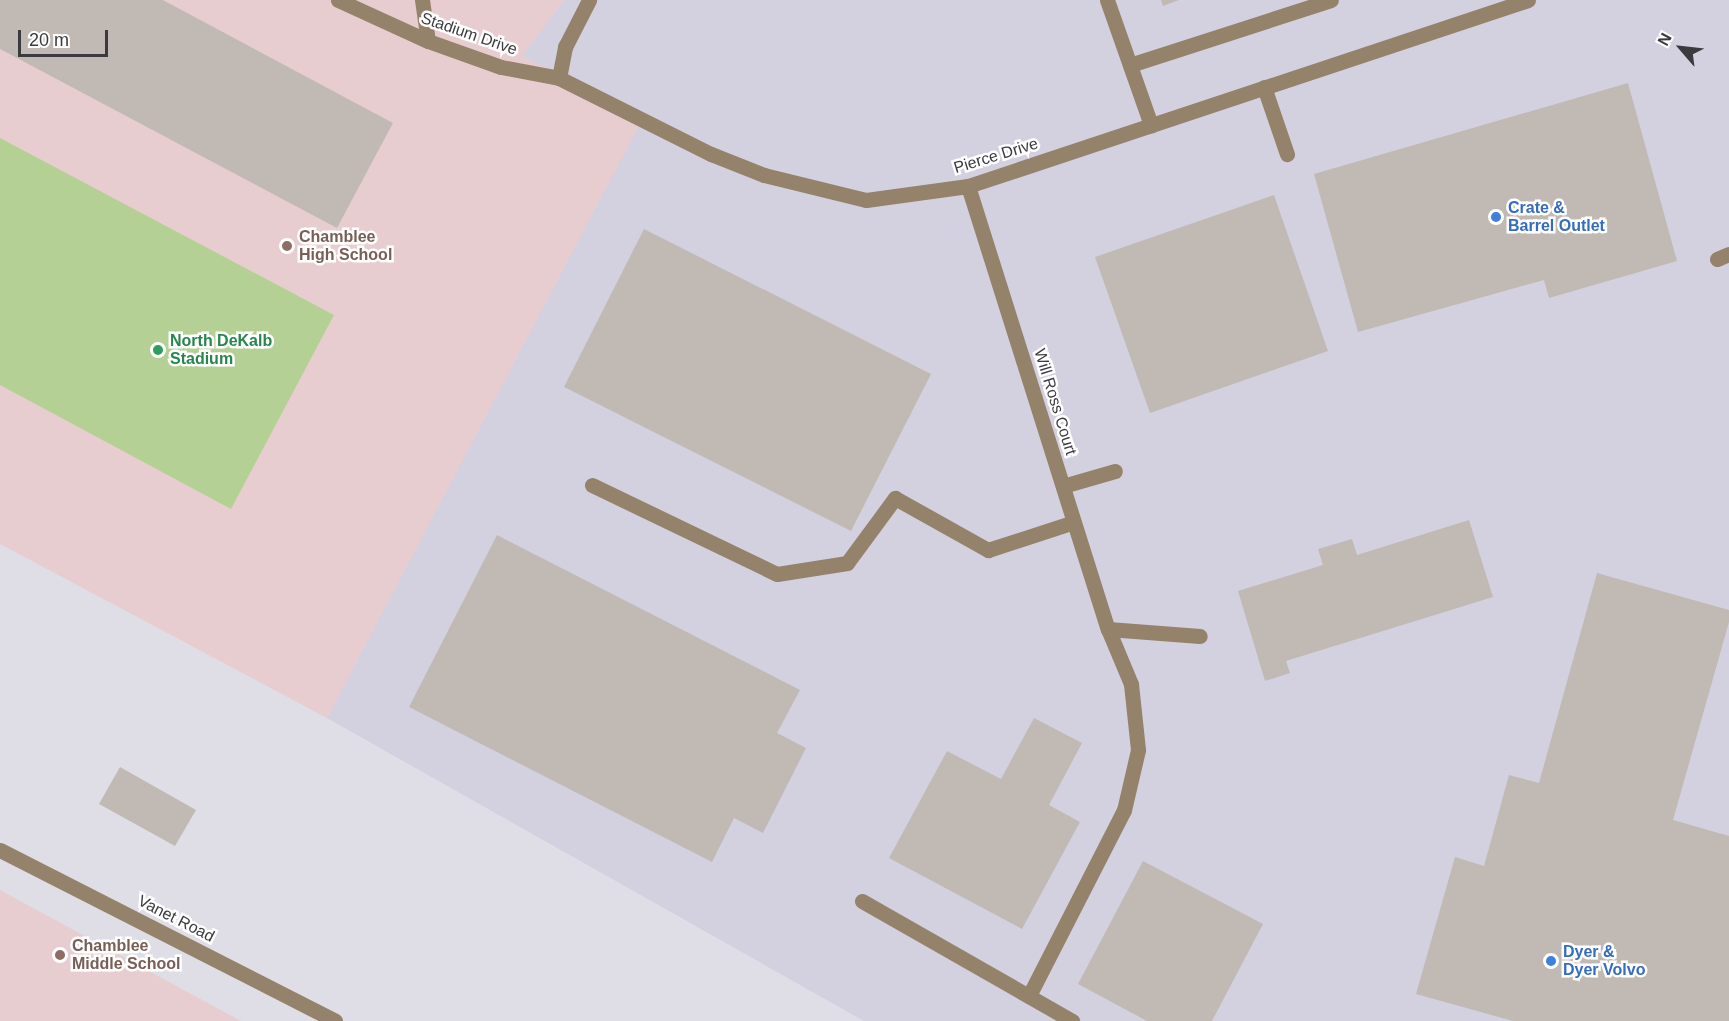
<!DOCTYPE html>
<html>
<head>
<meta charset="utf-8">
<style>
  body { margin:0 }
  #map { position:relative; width:1729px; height:1021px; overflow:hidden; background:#dfdde5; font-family:Helvetica,sans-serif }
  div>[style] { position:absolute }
  .built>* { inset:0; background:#d3d0df }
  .education>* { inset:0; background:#e8cdd0 }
  .green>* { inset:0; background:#b5d094 }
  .building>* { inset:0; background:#c1bab4 }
  .minor>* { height:15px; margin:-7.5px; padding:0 7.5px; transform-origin:7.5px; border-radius:7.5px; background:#94826a }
  .dots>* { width:16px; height:16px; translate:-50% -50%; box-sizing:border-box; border:3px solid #fff; border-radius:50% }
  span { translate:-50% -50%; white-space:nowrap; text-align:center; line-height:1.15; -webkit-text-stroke:5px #fff; paint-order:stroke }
  .street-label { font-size:16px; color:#3b3a3e }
  .shop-label { font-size:16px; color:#366cbe; font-weight:700 }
  .left { translate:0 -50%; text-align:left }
  .education-label { font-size:16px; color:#785e54; font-weight:700 }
  .leisure-label { font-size:16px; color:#27864d; font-weight:700 }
  .north { position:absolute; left:1651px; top:18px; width:60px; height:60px; -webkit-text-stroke:4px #fff; paint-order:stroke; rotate:298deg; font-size:16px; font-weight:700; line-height:24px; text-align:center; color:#3b3a3e }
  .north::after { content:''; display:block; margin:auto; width:21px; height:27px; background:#3b3a3e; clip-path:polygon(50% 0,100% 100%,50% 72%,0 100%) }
  .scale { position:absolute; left:18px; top:30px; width:90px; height:27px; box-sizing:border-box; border:3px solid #3b3a3e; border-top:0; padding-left:8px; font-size:18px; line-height:21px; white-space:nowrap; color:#3b3a3e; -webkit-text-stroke:4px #fff; paint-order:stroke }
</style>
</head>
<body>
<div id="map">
  <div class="built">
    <div style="clip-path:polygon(564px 0,1729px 0,1729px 1021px,864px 1021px,327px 718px,406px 563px,559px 78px,521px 56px)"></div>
  </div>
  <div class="education">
    <div style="clip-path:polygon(0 0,564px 0,522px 56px,643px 118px,327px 718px,0 544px)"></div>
    <div style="clip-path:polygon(0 890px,241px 1021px,0 1021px)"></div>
  </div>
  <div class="green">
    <div style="clip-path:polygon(0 138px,334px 315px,231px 509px,0 385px)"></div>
  </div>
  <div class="building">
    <div style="clip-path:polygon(0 0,163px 0,393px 123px,337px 228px,0 49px)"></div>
    <div style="clip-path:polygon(1161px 0,1179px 0,1163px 6px)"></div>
    <div style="clip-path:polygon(1628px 83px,1677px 261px,1549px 298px,1544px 280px,1358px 332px,1314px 174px)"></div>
    <div style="clip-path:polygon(1274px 195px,1328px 351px,1150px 413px,1095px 257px)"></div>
    <div style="clip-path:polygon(644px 229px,931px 374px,851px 531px,564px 387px)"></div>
    <div style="clip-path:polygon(1469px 520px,1493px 597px,1286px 661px,1290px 673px,1265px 681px,1238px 591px,1323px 565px,1318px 549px,1352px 539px,1357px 555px)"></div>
    <div style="clip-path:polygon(497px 535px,800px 690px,777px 733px,806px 748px,763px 833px,734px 818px,712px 862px,409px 707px)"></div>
    <div style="clip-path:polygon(1597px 573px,1729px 610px,1729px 622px,1673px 820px,1729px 836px,1729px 1021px,1513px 1021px,1416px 994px,1455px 857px,1484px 866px,1509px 775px,1539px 783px)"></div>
    <div style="clip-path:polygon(1034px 718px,1082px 743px,1049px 805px,1080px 822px,1022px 929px,889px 858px,947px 751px,1001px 779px)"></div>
    <div style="clip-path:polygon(120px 767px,196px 810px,175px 846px,99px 804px)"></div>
    <div style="clip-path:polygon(1143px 861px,1263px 924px,1212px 1021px,1147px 1021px,1078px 984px)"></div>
  </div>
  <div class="minor">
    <div style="left:338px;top:0;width:99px;rotate:24.5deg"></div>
    <div style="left:428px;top:41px;width:77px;rotate:19.6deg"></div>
    <div style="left:501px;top:67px;width:59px;rotate:10.7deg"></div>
    <div style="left:559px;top:78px;width:170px;rotate:26.6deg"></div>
    <div style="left:711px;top:154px;width:57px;rotate:21.6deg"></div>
    <div style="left:764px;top:175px;width:105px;rotate:13.8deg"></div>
    <div style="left:866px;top:200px;width:103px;rotate:-7.8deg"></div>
    <div style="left:968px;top:186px;width:590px;rotate:-18.37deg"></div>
    <div style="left:422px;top:0;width:41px;rotate:81.7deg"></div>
    <div style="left:1107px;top:0;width:133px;rotate:70.6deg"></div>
    <div style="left:1130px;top:65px;width:211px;rotate:-17.9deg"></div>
    <div style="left:559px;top:78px;width:32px;rotate:-79deg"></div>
    <div style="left:565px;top:47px;width:53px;rotate:-62.9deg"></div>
    <div style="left:1264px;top:87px;width:71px;rotate:71.1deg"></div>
    <div style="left:968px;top:186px;width:465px;rotate:72.5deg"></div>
    <div style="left:1108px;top:629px;width:60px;rotate:67.3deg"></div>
    <div style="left:1131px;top:684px;width:66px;rotate:83.9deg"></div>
    <div style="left:1138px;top:750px;width:62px;rotate:103.1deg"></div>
    <div style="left:1124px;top:810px;width:209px;rotate:117.1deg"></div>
    <div style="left:1717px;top:259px;width:13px;rotate:-23deg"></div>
    <div style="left:592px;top:485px;width:205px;rotate:25.7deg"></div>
    <div style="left:777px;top:574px;width:71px;rotate:-8.9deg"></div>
    <div style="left:847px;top:563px;width:81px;rotate:-53.6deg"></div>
    <div style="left:895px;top:498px;width:107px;rotate:29.2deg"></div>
    <div style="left:988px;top:550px;width:90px;rotate:-18deg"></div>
    <div style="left:1063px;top:486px;width:54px;rotate:-16.1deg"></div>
    <div style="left:1108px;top:629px;width:92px;rotate:4.4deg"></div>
    <div style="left:0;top:850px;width:376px;rotate:27deg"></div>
    <div style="left:862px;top:901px;width:242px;rotate:29.7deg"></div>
  </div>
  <div class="dots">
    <div style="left:1496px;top:217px;background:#3f7fe0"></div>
    <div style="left:287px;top:246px;background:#8d6e63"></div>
    <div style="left:158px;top:350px;background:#2e9e5b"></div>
    <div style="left:60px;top:955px;background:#8d6e63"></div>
    <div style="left:1551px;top:961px;background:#3f7fe0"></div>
  </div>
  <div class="street-label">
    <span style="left:469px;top:34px;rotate:19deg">Stadium Drive</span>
    <span style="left:996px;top:156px;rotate:-17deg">Pierce Drive</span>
    <span style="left:1055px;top:402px;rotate:73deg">Will Ross Court</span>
    <span style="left:176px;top:919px;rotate:27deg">Vanet Road</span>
  </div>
  <div class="shop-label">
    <span class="left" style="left:1508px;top:217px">Crate &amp;<br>Barrel Outlet</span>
    <span class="left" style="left:1563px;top:961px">Dyer &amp;<br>Dyer Volvo</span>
  </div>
  <div class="education-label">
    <span class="left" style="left:299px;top:246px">Chamblee<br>High School</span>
    <span class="left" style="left:72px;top:955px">Chamblee<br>Middle School</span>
  </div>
  <div class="leisure-label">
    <span class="left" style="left:170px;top:350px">North DeKalb<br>Stadium</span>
  </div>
  <div class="north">N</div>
  <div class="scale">20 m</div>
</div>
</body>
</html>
